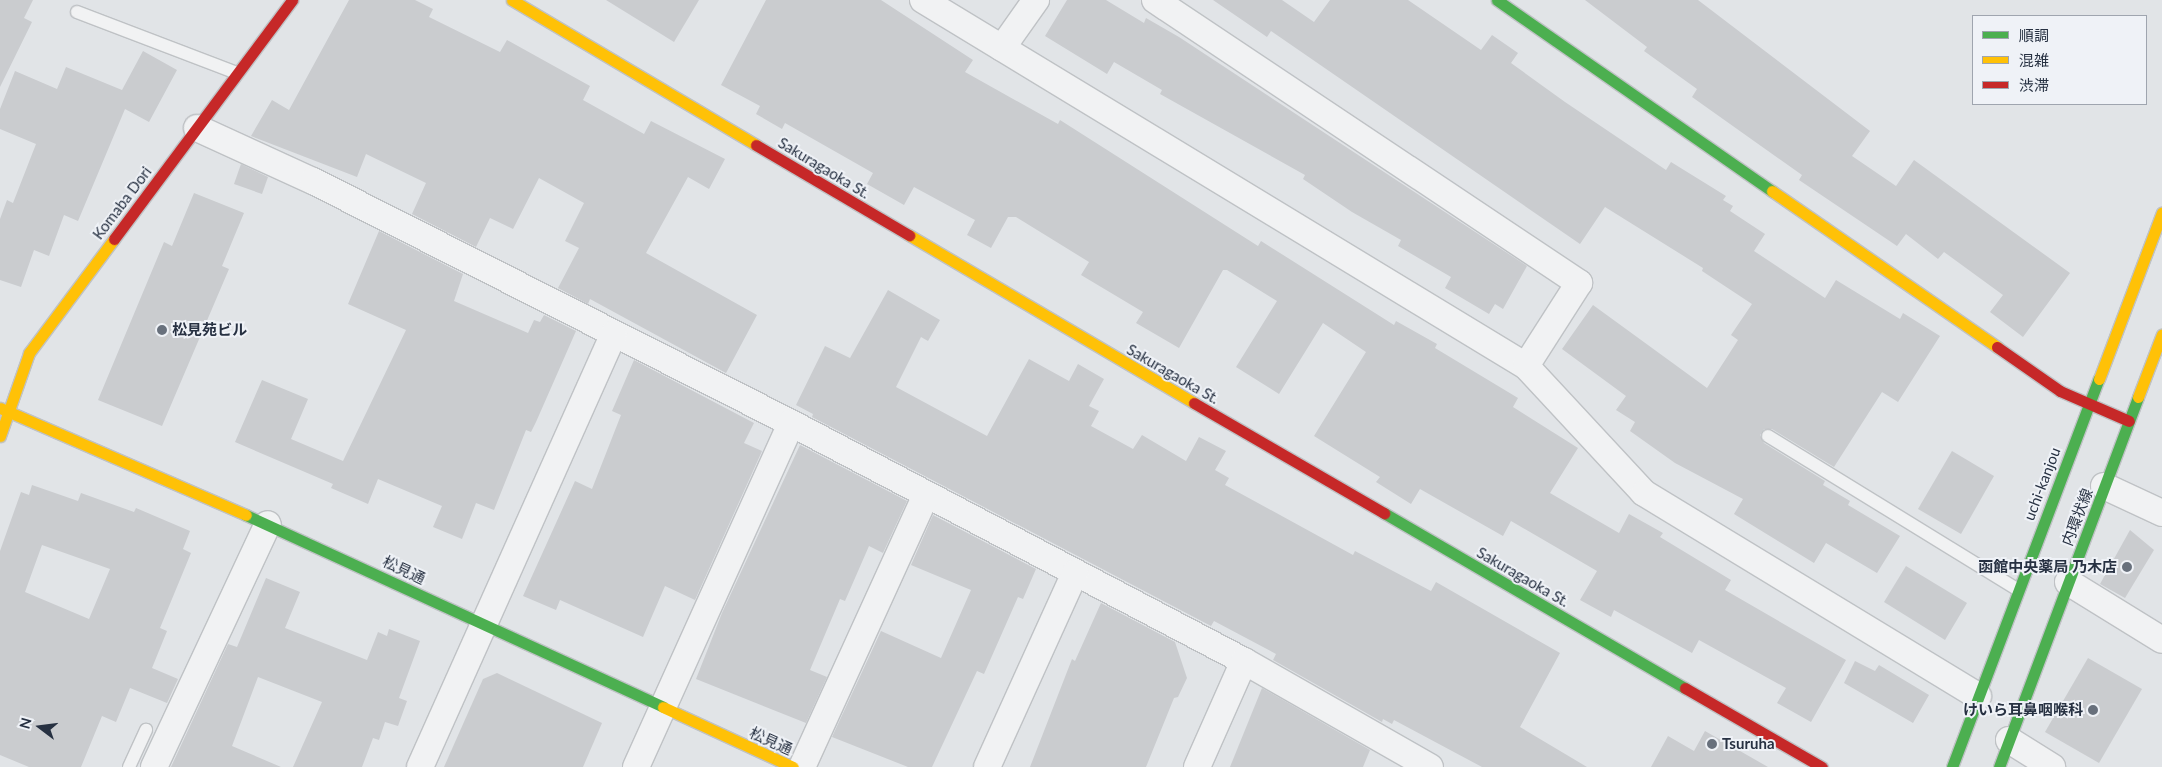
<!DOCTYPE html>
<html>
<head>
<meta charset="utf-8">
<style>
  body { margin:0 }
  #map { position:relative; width:2162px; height:767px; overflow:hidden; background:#e1e4e7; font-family:Lato,"Noto Sans JP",sans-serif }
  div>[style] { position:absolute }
  .building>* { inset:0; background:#cacccf }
  .roads { filter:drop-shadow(1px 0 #bfc2c5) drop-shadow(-1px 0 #bfc2c5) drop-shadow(0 1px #bfc2c5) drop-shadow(0 -1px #bfc2c5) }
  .lane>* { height:12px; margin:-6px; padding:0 6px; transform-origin:6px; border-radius:6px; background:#f1f2f3 }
  .street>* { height:26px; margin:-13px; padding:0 13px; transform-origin:13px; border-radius:13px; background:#f1f2f3 }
  .fast>* { height:11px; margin:-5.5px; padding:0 5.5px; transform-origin:5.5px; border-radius:5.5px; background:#4caf50 }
  .slow>* { height:11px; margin:-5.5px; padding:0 5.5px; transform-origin:5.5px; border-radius:5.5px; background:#ffc107 }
  .jam>* { height:11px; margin:-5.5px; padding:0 5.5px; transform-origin:5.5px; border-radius:5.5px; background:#c62828 }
  .dots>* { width:14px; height:14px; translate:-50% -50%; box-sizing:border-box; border:2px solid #eff2f7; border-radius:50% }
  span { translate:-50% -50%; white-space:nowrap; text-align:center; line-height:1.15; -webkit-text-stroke:4px #eff2f7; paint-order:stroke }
  .street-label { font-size:15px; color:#273142 }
  .poi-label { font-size:15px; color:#273142; font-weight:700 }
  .left { translate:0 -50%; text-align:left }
  .right { translate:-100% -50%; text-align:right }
  .legend { position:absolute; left:1972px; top:15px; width:175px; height:90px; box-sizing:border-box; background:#eff2f7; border:1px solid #9fa5af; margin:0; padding:6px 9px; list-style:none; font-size:15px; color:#273142 }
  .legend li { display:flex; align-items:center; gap:10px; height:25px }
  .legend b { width:25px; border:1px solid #9fa5af }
  .north { position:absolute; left:15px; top:702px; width:50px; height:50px; -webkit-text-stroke:4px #eff2f7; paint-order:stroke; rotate:285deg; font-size:14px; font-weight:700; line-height:20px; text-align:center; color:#273142 }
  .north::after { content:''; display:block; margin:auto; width:18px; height:22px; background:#273142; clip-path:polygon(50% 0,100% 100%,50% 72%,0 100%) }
</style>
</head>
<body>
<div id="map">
  <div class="building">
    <div style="clip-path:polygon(0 0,33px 0,24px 18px,32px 22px,0 87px)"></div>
    <div style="clip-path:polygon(349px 0,415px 0,433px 9px,429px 17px,500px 52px,507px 40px,590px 86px,583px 100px,644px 134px,651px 121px,725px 159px,709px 189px,688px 177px,646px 253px,757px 315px,726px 373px,590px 299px,588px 304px,558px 288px,579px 248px,565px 241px,584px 203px,539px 178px,513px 229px,490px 218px,476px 247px,412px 214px,426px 183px,366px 154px,357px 177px,251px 136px,272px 100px,289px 110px)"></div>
    <div style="clip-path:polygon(606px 0,699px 0,674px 42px)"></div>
    <div style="clip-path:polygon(766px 0,881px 0,973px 60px,965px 72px,1058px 124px,1060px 120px,1258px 246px,1261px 241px,1394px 325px,1396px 321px,1437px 344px,1435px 348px,1518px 398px,1513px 407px,1578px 448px,1550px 493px,1619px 533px,1629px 514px,1663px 533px,1660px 537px,1731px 580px,1725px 590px,1846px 660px,1811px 722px,1777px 703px,1786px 688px,1699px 640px,1692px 653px,1614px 610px,1611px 617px,1580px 600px,1597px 571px,1511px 521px,1503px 536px,1420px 489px,1411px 504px,1376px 482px,1380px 477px,1314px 436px,1366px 352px,1323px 323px,1279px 394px,1236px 367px,1277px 301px,1227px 270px,1223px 270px,1179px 348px,1136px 323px,1143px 312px,1081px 275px,1089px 262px,1016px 217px,1008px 217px,991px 248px,967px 235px,975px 220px,914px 187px,904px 205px,867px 184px,873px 173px,785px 123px,782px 129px,756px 114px,760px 106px,721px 85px)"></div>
    <div style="clip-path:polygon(1067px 0,1106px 0,1144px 23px,1146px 18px,1179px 37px,1527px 266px,1503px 309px,1495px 304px,1489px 314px,1445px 288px,1451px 277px,1398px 246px,1401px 240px,1352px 212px,1303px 179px,1305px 175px,1160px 94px,1162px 90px,1114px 62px,1107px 74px,1045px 36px)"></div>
    <div style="clip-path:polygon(1213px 0,1282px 0,1314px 22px,1330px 0,1408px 0,1481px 50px,1492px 35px,1518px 53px,1511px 63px,1565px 102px,1666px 170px,1671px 162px,1726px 196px,1723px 200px,1733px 206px,1730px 211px,1765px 234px,1754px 251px,1825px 298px,1836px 280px,1900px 319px,1903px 313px,1940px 336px,1898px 402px,1882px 392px,1834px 467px,1772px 429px,1764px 429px,1760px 435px,1764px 443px,1825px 481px,1823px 485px,1850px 501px,1848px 505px,1900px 536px,1877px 573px,1826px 543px,1814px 563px,1734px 514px,1743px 499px,1675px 463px,1630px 431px,1635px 422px,1616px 410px,1626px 396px,1562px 349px,1593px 305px,1707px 388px,1738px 340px,1731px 335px,1752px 304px,1702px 271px,1703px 268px,1605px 207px,1580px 244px,1271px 31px,1267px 37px)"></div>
    <div style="clip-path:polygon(1585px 0,1698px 0,1870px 131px,1852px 156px,1896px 186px,1914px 160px,2070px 273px,2023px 337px,1990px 312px,2003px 295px,1944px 252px,1938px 259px,1906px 234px,1897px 246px,1799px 180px,1802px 175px,1692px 97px,1697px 89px,1644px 51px,1647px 47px)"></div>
    <div style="clip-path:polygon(143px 51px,177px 70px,149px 122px,125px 109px,78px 221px,64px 215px,49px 256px,34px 250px,21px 287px,0 280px,0 219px,7px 200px,13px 203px,36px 144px,0 129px,0 109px,15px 71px,57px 89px,66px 67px,122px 90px)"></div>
    <div style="clip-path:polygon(241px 164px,268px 177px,262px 194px,234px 184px)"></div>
    <div style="clip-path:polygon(194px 193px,244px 213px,222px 266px,229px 269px,162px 426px,98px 400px,164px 242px,172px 246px)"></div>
    <div style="clip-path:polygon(379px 231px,463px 274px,454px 301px,528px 333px,534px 320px,540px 322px,544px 315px,576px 331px,536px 422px,531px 432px,526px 430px,494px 510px,476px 503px,462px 539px,433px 527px,442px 506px,378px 479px,368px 504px,331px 488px,333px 484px,235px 442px,262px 380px,308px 399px,291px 439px,343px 461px,406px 330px,348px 304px)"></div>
    <div style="clip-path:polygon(888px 290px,940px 320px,928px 341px,921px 337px,896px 387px,987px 436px,1029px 359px,1069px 381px,1078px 364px,1104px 379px,1089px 406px,1099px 411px,1091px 426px,1133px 449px,1142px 435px,1186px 461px,1199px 437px,1226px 451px,1215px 470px,1229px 478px,1225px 485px,1353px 555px,1355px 551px,1431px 591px,1436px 582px,1560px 653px,1520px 727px,1587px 767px,1482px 767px,1394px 720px,1392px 724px,1383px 719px,1382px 722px,1273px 660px,1276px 654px,1214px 621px,1211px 626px,812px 417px,813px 414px,796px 405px,825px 346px,850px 358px)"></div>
    <div style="clip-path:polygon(634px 360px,754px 423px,744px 443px,762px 451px,695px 600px,665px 586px,643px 637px,560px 600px,556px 610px,523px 596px,575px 481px,592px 489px,621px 415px,612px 411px)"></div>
    <div style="clip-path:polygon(800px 445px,907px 501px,883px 553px,869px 546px,845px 601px,840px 599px,810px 670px,827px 677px,806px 723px,696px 679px,722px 613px)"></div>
    <div style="clip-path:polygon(1952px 451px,1994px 476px,1961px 534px,1918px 509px)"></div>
    <div style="clip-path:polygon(evenodd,32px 485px,78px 501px,81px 493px,134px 512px,136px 508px,190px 531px,183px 549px,191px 553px,160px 628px,167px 631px,152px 668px,178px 679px,167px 703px,130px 688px,116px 722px,102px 716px,81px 767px,29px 767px,0 755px,0 551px,21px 492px,29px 495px,32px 485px,42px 545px,110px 569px,89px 619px,25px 592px,42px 545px)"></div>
    <div style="clip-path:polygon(933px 515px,1036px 569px,1023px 599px,1018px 597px,984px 674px,977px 671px,932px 767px,908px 767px,832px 737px,881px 631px,941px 658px,971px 590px,911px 565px)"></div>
    <div style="clip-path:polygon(2130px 530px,2154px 550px,2125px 598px,2100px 584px)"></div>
    <div style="clip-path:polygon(1906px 566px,1967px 603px,1945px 640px,1884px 602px)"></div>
    <div style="clip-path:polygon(266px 578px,300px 592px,285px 628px,367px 660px,378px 632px,387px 636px,389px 629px,420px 641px,399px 698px,407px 701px,398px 726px,385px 722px,379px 740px,373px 738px,362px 767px,293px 767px,322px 702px,258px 677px,232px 746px,281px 767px,171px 767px,228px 644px,237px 647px)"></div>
    <div style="clip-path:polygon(1101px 603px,1175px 642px,1187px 678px,1178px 697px,1174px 698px,1146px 767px,1030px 767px,1072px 659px,1075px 661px)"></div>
    <div style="clip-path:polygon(2088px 658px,2142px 689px,2099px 763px,2045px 732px)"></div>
    <div style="clip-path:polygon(1855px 661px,1875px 671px,1879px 665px,1929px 695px,1913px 723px,1844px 683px)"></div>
    <div style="clip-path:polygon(497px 673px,602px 723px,583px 767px,444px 767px,483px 679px)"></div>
    <div style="clip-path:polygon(1262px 688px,1370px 750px,1363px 767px,1230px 767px)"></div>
    <div style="clip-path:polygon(1705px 731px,1768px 767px,1651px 767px,1668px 736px,1694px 751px)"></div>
  </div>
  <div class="roads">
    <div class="lane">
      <div style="left:77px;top:12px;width:171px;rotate:20.9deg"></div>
      <div style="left:1768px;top:436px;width:294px;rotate:31.6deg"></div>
      <div style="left:129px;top:767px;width:41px;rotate:-65.3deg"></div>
    </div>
    <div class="street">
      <div style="left:923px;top:0;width:705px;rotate:31.26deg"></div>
      <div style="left:1526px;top:366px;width:173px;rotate:47.1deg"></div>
      <div style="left:1644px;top:493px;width:391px;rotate:31.3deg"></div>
      <div style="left:1155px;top:0;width:510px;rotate:33.72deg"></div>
      <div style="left:1579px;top:283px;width:98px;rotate:122.6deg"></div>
      <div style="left:1002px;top:48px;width:59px;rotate:-54.7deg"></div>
      <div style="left:197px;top:128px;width:128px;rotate:24.6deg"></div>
      <div style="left:313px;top:181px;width:536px;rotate:26.85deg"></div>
      <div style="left:791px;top:423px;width:512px;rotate:27.72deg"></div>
      <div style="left:1244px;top:661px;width:214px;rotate:29.7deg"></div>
      <div style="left:2104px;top:486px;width:64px;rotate:25deg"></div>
      <div style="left:2068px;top:582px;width:110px;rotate:31.7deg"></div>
      <div style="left:2009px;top:740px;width:51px;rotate:32.1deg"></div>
      <div style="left:154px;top:767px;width:268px;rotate:-64.9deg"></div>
      <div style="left:420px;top:767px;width:474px;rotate:-65.9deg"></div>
      <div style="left:636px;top:767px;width:377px;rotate:-65.7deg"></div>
      <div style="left:802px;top:767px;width:299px;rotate:-65.5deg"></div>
      <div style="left:987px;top:767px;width:213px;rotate:-65.6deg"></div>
      <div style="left:1197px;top:767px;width:116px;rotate:-66.1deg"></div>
    </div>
    <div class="fast">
      <div style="left:1497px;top:0;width:335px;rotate:34.8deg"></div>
      <div style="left:1384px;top:513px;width:348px;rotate:30.2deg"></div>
      <div style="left:246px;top:515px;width:459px;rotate:24.7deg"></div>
      <div style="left:1952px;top:767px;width:415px;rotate:-69.3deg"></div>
      <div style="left:1999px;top:767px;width:395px;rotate:-69.4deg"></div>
    </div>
    <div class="slow">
      <div style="left:512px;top:0;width:284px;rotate:30.7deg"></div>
      <div style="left:1772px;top:191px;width:274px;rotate:34.7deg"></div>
      <div style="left:909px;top:235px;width:331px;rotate:30.5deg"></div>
      <div style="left:2099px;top:379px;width:178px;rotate:-69.3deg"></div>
      <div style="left:2138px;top:397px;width:67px;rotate:-69.1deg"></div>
      <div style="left:0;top:408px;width:268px;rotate:23.5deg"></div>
      <div style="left:0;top:436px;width:88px;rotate:-70.7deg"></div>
      <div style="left:29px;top:353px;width:142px;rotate:-53.3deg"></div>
      <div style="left:663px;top:707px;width:143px;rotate:24.8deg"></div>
    </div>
    <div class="jam">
      <div style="left:756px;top:145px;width:178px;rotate:30.5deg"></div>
      <div style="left:114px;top:239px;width:298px;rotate:-53.3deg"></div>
      <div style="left:1997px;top:347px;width:77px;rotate:34.9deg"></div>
      <div style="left:2060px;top:391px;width:75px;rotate:23.5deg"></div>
      <div style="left:1194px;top:403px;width:220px;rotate:30.1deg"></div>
      <div style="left:1685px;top:688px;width:158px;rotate:30deg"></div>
    </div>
  </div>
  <div class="dots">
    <div style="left:162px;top:330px;background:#68707c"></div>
    <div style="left:2127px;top:567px;background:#68707c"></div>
    <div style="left:2093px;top:710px;background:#68707c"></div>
    <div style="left:1712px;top:744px;background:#68707c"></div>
  </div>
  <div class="street-label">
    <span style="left:824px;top:168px;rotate:31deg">Sakuragaoka St.</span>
    <span style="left:122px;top:203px;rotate:-53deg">Komaba Dori</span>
    <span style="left:1173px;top:374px;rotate:30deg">Sakuragaoka St.</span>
    <span style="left:2042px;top:484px;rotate:-69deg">uchi-kanjou</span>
    <span style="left:2077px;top:517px;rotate:-69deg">内環状線</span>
    <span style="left:404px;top:570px;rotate:25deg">松見通</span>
    <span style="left:1523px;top:577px;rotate:30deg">Sakuragaoka St.</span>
    <span style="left:771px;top:741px;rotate:24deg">松見通</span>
  </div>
  <div class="poi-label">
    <span class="left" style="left:172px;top:330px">松見苑ビル</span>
    <span class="right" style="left:2117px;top:567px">函館中央薬局 乃木店</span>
    <span class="right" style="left:2083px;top:710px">けいら耳鼻咽喉科</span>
    <span class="left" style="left:1722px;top:744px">Tsuruha</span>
  </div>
  <ul class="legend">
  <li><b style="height:6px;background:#4caf50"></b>順調</li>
  <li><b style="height:6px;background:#ffc107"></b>混雑</li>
  <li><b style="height:6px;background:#c62828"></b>渋滞</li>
  </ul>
  <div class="north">N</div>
</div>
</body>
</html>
